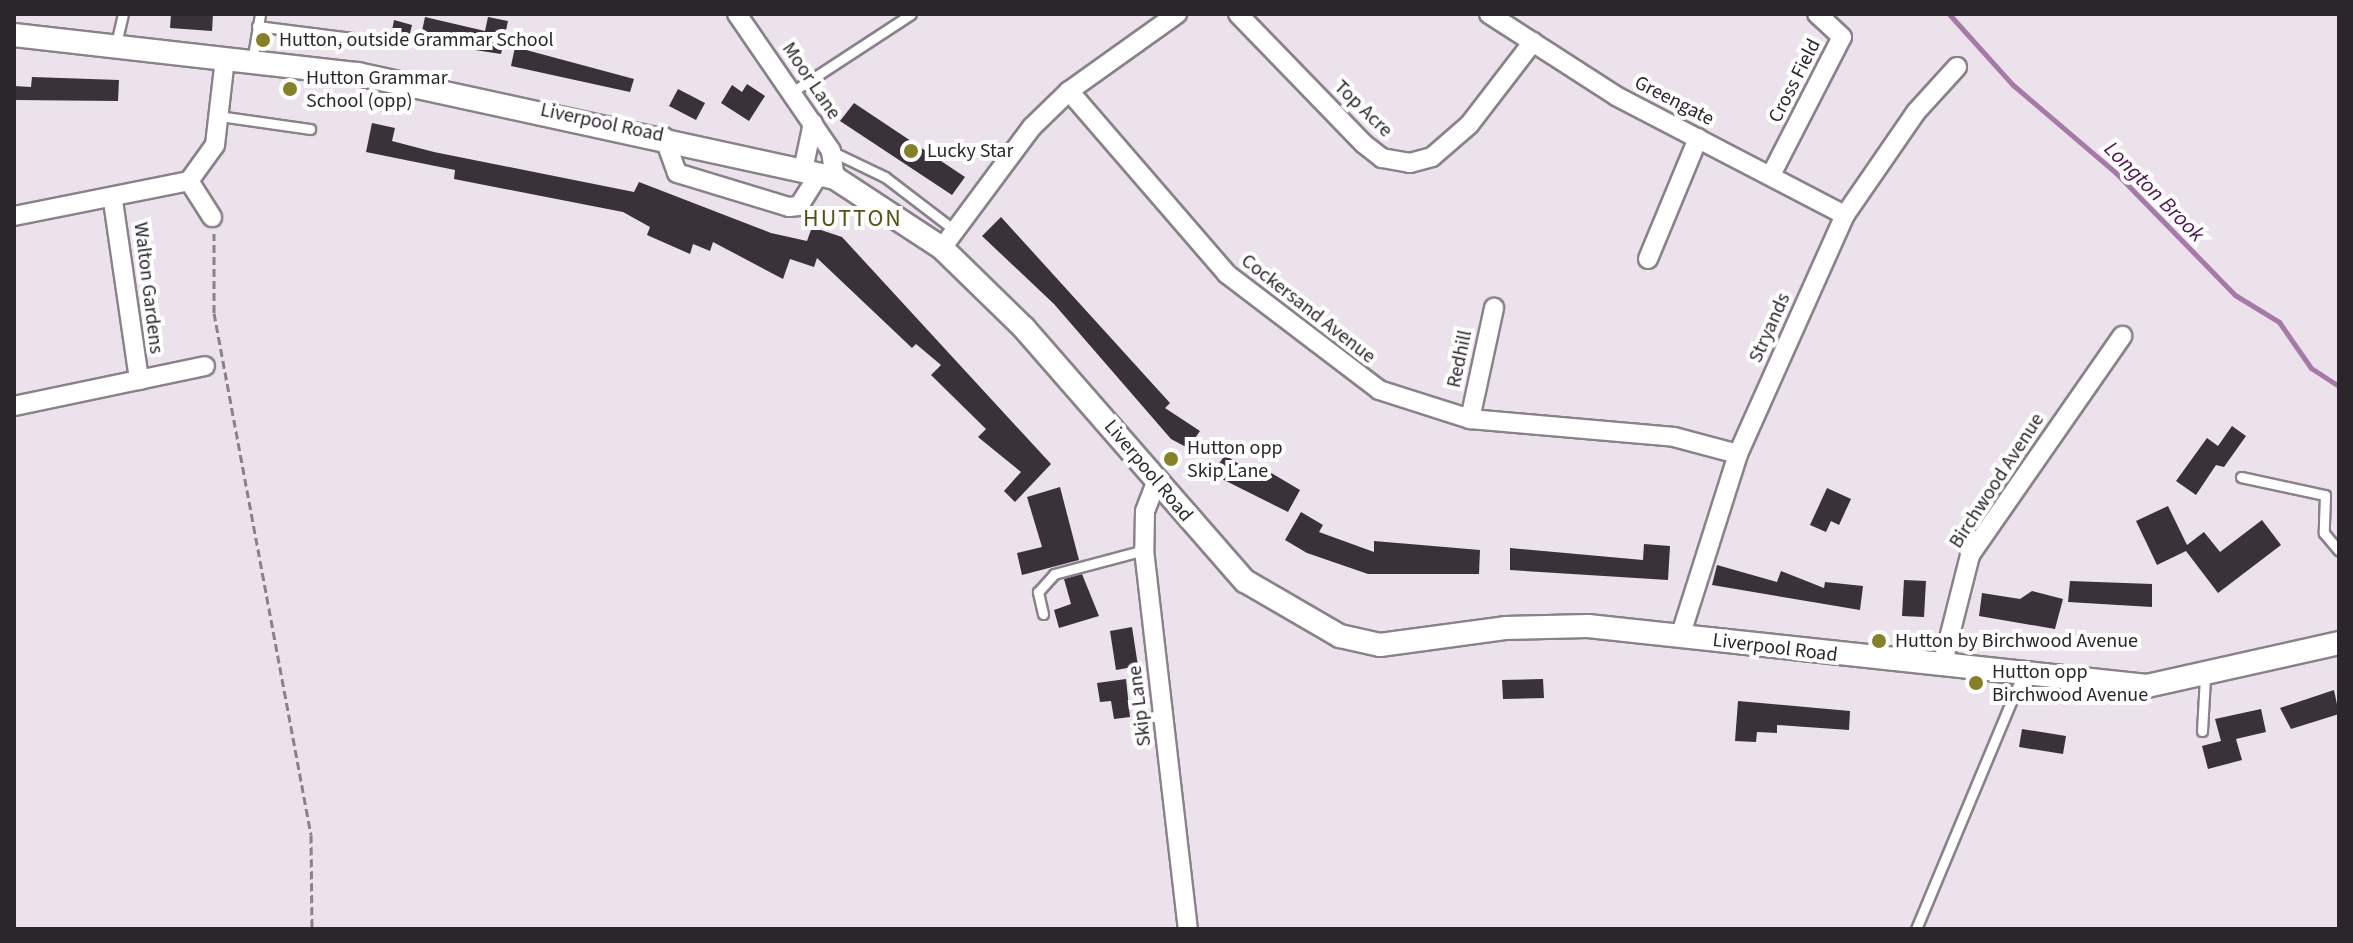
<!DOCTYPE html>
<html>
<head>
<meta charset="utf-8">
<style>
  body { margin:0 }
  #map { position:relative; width:2353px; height:943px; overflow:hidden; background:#ebe2eb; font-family:"Source Sans 3",sans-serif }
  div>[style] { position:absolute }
  .stream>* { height:5px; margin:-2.5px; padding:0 2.5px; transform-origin:2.5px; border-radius:2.5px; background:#a679a9 }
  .building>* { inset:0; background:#393239 }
  .path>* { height:3px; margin-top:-1.5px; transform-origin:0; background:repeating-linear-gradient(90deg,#898289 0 8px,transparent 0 12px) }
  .roads { filter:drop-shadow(2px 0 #8a828a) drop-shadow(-2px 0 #8a828a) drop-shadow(0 2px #8a828a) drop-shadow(0 -2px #8a828a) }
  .service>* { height:9px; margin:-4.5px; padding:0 4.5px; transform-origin:4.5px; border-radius:4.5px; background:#fff }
  .minor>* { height:18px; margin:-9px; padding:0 9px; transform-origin:9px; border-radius:9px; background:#fff }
  .tertiary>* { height:22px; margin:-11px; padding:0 11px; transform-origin:11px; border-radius:11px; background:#fff }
  .dots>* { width:22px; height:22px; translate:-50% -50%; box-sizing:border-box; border:4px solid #fff; border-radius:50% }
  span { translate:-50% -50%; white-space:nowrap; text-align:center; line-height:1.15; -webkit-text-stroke:8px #fff; paint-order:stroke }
  .poi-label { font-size:20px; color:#2a262a }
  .left { translate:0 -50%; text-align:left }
  .street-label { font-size:20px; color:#2a262a }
  .water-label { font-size:22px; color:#4c1451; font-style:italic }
  .quarter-label { font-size:24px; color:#545114; letter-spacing:2px }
  .frame { position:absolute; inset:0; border:16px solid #2a262a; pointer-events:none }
</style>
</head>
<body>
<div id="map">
  <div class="stream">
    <div style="left:1949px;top:14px;width:96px;rotate:48deg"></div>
    <div style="left:2013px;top:85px;width:135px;rotate:40.5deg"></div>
    <div style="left:2116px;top:173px;width:170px;rotate:45.7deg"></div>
    <div style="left:2235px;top:295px;width:52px;rotate:31.5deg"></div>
    <div style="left:2279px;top:322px;width:56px;rotate:55.2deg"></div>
    <div style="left:2311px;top:368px;width:33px;rotate:33deg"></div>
  </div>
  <div class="building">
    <div style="clip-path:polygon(171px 14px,213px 14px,212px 31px,170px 28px)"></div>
    <div style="clip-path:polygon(425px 17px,485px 31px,488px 17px,508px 21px,501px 54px,449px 46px,451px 36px,422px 31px)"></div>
    <div style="clip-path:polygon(394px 20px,412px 25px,408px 41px,391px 36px)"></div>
    <div style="clip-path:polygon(515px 47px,634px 79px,630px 92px,511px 66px)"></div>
    <div style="clip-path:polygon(32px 77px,119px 80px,118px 101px,14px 100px,14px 86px,31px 87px)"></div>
    <div style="clip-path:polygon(747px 84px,765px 96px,749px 121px,721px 103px,732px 85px,742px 92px)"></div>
    <div style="clip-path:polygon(678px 89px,705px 103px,696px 120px,669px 106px)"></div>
    <div style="clip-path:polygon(854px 103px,965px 177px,952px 195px,840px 121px)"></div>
    <div style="clip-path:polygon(372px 123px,395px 128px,392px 141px,434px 152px,634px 192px,639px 182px,771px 233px,807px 241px,812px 227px,842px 237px,1051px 464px,1015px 502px,1004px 491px,1021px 472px,978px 437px,986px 429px,931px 375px,941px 365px,916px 344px,912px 348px,817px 258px,814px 267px,790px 259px,783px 279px,713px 242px,710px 251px,693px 244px,690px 254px,647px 235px,650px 227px,623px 212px,454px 179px,455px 170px,366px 152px)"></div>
    <div style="clip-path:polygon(1001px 217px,1170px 403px,1165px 408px,1200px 431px,1188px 448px,1171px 439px,1054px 304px,982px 236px)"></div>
    <div style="clip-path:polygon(2232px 426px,2246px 436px,2224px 467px,2216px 465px,2196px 495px,2176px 481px,2207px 438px,2218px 446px)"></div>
    <div style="clip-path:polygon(1225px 455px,1263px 480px,1268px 471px,1300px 490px,1288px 512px,1212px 474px)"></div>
    <div style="clip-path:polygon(1060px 487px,1079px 560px,1022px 575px,1017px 553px,1042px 547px,1027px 497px)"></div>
    <div style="clip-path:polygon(1827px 488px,1851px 499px,1839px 525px,1831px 521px,1826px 532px,1810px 525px)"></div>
    <div style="clip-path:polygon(2168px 506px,2187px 545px,2204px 532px,2220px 552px,2262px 520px,2281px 545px,2218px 593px,2186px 551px,2157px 565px,2136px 521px)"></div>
    <div style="clip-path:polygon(1301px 512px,1323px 525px,1319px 532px,1374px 552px,1374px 541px,1480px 550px,1479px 574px,1368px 574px,1307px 553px,1285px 540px)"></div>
    <div style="clip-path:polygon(1644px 544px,1670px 546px,1668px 580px,1510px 570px,1510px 548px,1643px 560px)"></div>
    <div style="clip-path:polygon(1717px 565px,1777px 582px,1781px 571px,1824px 588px,1825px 582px,1863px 586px,1860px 610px,1712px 585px)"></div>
    <div style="clip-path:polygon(1082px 574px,1099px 616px,1059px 628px,1054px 610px,1071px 604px,1064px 579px)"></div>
    <div style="clip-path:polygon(1904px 580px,1926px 581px,1924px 617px,1902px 616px)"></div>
    <div style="clip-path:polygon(2070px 581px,2152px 584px,2152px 607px,2068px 602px)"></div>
    <div style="clip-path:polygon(2032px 591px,2063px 599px,2055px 629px,1979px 616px,1982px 593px,2020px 599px)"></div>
    <div style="clip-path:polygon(1132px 627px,1138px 666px,1116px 670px,1110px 631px)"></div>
    <div style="clip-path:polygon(1126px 679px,1130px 717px,1114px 719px,1111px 701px,1100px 702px,1097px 683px)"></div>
    <div style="clip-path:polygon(1543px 679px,1544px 698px,1503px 699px,1502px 680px)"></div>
    <div style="clip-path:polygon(2334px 690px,2339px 714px,2291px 729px,2280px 708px)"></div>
    <div style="clip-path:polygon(1738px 701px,1850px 711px,1849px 730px,1777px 725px,1777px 733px,1757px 732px,1756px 742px,1735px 741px)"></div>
    <div style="clip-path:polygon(2261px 709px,2266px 732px,2236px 739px,2242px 760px,2208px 769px,2202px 746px,2221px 741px,2215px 719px)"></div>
    <div style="clip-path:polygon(2022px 729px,2066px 736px,2063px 754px,2019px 747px)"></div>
  </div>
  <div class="path">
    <div style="left:214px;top:233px;width:80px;rotate:90deg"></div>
    <div style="left:214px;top:313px;width:531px;rotate:79.47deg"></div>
    <div style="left:311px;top:835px;width:94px;rotate:89.4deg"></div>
  </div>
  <div class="roads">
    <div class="service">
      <div style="left:257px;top:26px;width:103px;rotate:7.3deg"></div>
      <div style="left:116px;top:44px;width:31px;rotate:-77deg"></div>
      <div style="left:252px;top:62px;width:49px;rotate:-80.5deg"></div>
      <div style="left:792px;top:92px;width:142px;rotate:-33.2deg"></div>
      <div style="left:219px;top:116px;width:92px;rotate:8.1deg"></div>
      <div style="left:833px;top:152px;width:58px;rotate:25.7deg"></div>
      <div style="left:885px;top:177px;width:91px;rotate:37.4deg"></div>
      <div style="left:2241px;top:477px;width:86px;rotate:12.1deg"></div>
      <div style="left:2325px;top:495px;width:38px;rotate:92deg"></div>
      <div style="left:2324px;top:533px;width:23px;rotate:50deg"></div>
      <div style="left:1043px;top:614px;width:23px;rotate:-103deg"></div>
      <div style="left:1038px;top:592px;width:24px;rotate:-48deg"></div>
      <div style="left:1054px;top:574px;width:93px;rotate:-14.9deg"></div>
      <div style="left:2202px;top:731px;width:54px;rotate:-86.8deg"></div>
      <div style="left:1916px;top:929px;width:274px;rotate:-67.3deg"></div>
    </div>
    <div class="minor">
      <div style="left:737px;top:14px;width:166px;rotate:55.5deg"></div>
      <div style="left:831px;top:151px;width:27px;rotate:82deg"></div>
      <div style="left:1238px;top:14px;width:181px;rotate:45.9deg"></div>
      <div style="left:1364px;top:144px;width:23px;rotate:38deg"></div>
      <div style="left:1382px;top:158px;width:28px;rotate:10deg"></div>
      <div style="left:1410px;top:163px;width:23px;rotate:-15deg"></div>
      <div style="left:1432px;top:157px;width:49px;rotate:-40.9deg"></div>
      <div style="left:1469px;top:125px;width:105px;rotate:-52.4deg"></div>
      <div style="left:1489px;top:14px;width:151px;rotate:32.8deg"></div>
      <div style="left:1616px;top:96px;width:258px;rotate:27.5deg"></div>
      <div style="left:1069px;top:91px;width:242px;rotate:49.2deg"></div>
      <div style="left:1227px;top:274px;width:191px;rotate:37.3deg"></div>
      <div style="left:1379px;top:390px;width:96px;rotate:17.7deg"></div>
      <div style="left:1470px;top:419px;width:205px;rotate:5deg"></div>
      <div style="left:1674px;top:437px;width:66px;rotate:14.9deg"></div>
      <div style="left:664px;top:137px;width:38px;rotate:70deg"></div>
      <div style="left:677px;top:173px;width:117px;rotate:16.9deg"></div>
      <div style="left:789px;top:207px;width:10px;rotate:-6deg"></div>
      <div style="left:799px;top:206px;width:38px;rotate:-58deg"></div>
      <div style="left:803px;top:170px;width:48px;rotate:-78deg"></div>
      <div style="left:1771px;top:175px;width:155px;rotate:-62.8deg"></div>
      <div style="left:1842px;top:37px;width:34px;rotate:-137deg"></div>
      <div style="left:189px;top:181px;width:43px;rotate:57.4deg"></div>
      <div style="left:113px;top:201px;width:181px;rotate:81.7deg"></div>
      <div style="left:14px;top:216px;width:178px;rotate:-11.3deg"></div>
      <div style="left:189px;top:181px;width:44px;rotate:-54.2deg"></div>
      <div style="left:215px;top:145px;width:87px;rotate:-83.4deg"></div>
      <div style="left:942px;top:248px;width:151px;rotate:-53.4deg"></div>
      <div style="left:1032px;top:127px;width:52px;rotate:-44.2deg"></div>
      <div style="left:1069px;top:91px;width:133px;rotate:-35.5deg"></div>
      <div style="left:1648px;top:259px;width:131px;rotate:-67.5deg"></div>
      <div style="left:14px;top:406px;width:195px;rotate:-11.8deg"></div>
      <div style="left:1470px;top:419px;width:114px;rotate:-77.8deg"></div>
      <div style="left:1157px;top:480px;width:33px;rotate:111deg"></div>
      <div style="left:1145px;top:511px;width:39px;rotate:91deg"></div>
      <div style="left:1144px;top:550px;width:382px;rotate:83.4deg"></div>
      <div style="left:1680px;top:637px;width:192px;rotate:-72.4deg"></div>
      <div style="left:1738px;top:454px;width:262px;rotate:-65.9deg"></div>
      <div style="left:1845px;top:215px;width:125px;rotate:-55.4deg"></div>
      <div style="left:1916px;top:112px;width:61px;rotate:-47.7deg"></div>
      <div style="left:1942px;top:666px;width:114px;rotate:-75.8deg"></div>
      <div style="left:1970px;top:555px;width:267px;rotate:-55.2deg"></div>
    </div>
    <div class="tertiary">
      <div style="left:14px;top:35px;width:346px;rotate:6.5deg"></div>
      <div style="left:358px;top:74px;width:488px;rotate:12.3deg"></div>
      <div style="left:835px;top:178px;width:128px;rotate:33.2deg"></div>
      <div style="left:942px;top:248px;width:115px;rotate:44.3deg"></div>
      <div style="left:1024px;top:328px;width:336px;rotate:48.9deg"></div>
      <div style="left:1245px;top:581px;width:110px;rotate:30.1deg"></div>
      <div style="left:1340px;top:636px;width:41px;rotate:12.7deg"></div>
      <div style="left:1380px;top:645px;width:126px;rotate:-7.7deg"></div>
      <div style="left:1505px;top:628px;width:83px;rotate:-1.4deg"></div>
      <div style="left:1588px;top:626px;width:562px;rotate:6.13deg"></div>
      <div style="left:2147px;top:686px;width:197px;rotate:-12.6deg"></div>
    </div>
  </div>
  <div class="dots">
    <div style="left:263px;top:40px;background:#848129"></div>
    <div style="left:290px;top:89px;background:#848129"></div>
    <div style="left:911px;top:151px;background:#848129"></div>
    <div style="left:1171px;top:459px;background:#848129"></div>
    <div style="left:1879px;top:641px;background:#848129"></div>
    <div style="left:1976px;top:683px;background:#848129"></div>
  </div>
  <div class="poi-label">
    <span class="left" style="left:279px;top:40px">Hutton, outside Grammar School</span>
    <span class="left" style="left:306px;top:90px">Hutton Grammar<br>School (opp)</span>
    <span class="left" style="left:927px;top:151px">Lucky Star</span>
    <span class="left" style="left:1187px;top:460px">Hutton opp<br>Skip Lane</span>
    <span class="left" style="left:1895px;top:641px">Hutton by Birchwood Avenue</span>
    <span class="left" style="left:1992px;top:684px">Hutton opp<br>Birchwood Avenue</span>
  </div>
  <div class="street-label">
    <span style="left:811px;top:81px;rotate:56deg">Moor Lane</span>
    <span style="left:1795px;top:81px;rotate:-63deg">Cross Field</span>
    <span style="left:1674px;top:101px;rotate:27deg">Greengate</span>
    <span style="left:1363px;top:109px;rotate:44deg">Top Acre</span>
    <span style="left:602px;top:123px;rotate:12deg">Liverpool Road</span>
    <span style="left:148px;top:288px;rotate:83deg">Walton Gardens</span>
    <span style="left:1308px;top:309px;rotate:38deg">Cockersand Avenue</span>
    <span style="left:1770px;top:328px;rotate:-66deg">Stryands</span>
    <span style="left:1460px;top:359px;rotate:-78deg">Redhill</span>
    <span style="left:1148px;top:471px;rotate:50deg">Liverpool Road</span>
    <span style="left:1997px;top:481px;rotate:-57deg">Birchwood Avenue</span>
    <span style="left:1775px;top:648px;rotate:7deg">Liverpool Road</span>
    <span style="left:1140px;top:706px;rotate:-97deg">Skip Lane</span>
  </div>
  <div class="water-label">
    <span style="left:2154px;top:192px;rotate:45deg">Longton Brook</span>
  </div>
  <div class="quarter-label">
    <span style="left:853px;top:219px">HUTTON</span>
  </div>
  <div class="frame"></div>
</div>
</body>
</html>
